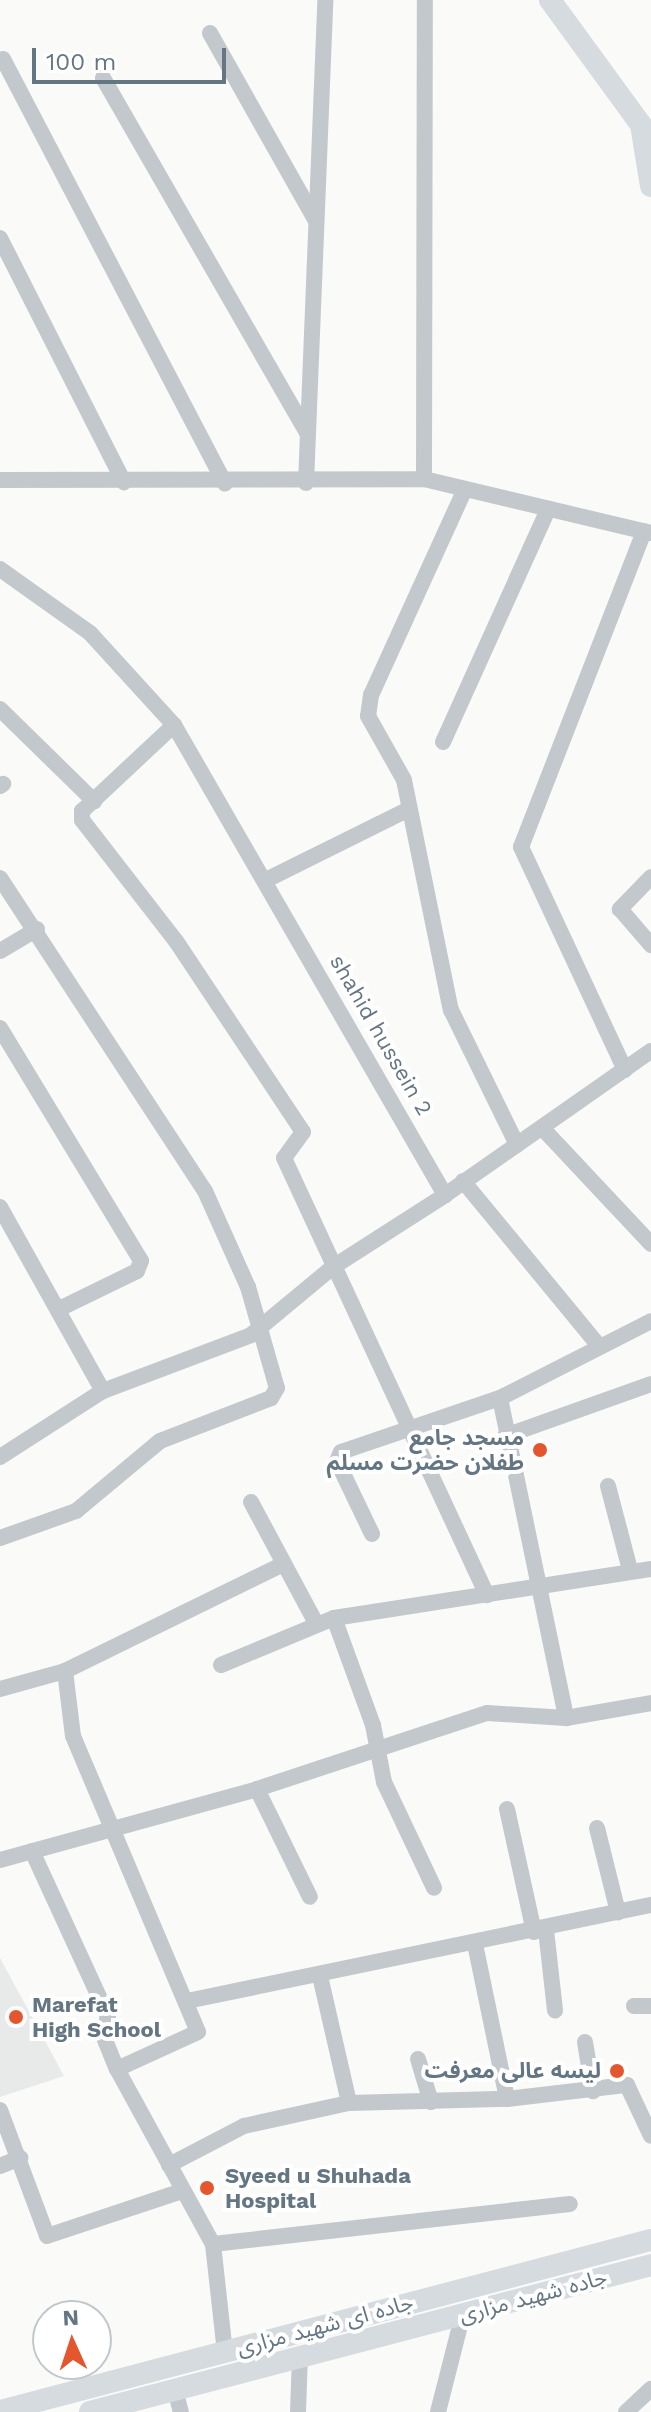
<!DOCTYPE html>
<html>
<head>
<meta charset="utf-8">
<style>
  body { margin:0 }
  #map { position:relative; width:651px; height:2412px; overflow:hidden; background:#fafaf8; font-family:"Work Sans","Noto Sans Arabic",sans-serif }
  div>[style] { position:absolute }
  .built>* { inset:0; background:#e8e9e9 }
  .street>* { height:16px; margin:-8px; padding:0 8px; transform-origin:8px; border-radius:8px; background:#c3c8cc }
  .secondary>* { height:22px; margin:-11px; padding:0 11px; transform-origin:11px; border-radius:11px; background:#d6dbdf }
  .dots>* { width:22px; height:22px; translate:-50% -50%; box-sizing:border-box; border:4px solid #fff; border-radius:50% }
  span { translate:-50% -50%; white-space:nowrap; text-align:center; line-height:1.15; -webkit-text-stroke:8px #fff; paint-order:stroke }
  .street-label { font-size:22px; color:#657683 }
  .poi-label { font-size:22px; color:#657683; font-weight:700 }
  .right { translate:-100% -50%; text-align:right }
  .left { translate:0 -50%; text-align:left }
  .north { position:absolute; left:32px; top:2300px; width:80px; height:80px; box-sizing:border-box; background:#fff; border:2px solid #c1c8cd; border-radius:50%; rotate:357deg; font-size:22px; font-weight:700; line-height:32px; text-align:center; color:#657683 }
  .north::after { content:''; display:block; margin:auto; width:28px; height:36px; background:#e4572e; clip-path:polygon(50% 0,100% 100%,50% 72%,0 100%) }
  .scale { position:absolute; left:32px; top:48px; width:194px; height:36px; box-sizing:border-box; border:4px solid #657683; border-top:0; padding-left:10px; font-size:24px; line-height:28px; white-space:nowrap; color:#657683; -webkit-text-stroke:6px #fff; paint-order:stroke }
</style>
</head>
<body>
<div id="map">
  <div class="built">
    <div style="clip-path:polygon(0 1958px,64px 2076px,0 2097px)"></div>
  </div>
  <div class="street">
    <div style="left:210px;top:33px;width:216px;rotate:60.6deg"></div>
    <div style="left:3px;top:59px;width:479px;rotate:62.4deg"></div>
    <div style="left:103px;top:78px;width:409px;rotate:60.1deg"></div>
    <div style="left:0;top:238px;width:274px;rotate:63.1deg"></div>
    <div style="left:424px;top:479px;width:479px;rotate:-89.9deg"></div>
    <div style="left:0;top:480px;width:424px;rotate:-0.1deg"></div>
    <div style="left:424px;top:479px;width:233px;rotate:13.4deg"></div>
    <div style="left:306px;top:483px;width:483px;rotate:-87.7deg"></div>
    <div style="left:465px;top:489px;width:226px;rotate:114.5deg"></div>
    <div style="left:371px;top:695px;width:21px;rotate:98deg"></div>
    <div style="left:368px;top:716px;width:73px;rotate:60.6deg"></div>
    <div style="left:404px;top:780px;width:235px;rotate:78.5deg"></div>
    <div style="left:451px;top:1010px;width:150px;rotate:63.9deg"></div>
    <div style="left:0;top:569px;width:110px;rotate:35.4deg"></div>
    <div style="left:90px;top:633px;width:125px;rotate:47.6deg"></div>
    <div style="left:174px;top:725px;width:543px;rotate:60.03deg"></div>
    <div style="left:445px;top:1195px;width:251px;rotate:-35deg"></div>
    <div style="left:0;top:709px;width:132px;rotate:44.4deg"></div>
    <div style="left:174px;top:725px;width:126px;rotate:136.9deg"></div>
    <div style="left:82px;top:811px;width:9px;rotate:90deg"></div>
    <div style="left:82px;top:820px;width:153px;rotate:52.2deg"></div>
    <div style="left:176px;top:941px;width:229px;rotate:56.4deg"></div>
    <div style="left:303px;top:1132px;width:32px;rotate:126deg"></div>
    <div style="left:284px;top:1158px;width:482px;rotate:65.1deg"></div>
    <div style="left:443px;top:742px;width:256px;rotate:-65.7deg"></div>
    <div style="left:0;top:786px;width:4px;rotate:-34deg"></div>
    <div style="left:651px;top:877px;width:45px;rotate:134.1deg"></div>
    <div style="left:620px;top:909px;width:48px;rotate:49.3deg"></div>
    <div style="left:0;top:878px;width:374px;rotate:56.8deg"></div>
    <div style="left:205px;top:1191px;width:105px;rotate:65.9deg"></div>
    <div style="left:248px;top:1287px;width:105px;rotate:74deg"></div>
    <div style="left:277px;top:1388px;width:12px;rotate:121deg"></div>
    <div style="left:271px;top:1398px;width:119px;rotate:158.8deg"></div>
    <div style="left:160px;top:1441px;width:109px;rotate:140.2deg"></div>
    <div style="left:76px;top:1511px;width:81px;rotate:160.4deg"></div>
    <div style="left:266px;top:880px;width:160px;rotate:-26.4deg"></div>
    <div style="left:0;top:951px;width:43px;rotate:-30.7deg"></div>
    <div style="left:0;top:1028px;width:272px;rotate:58.8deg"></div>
    <div style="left:141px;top:1261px;width:11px;rotate:112deg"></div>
    <div style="left:137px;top:1271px;width:87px;rotate:154deg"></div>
    <div style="left:625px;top:1070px;width:246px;rotate:-115deg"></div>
    <div style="left:521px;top:847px;width:339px;rotate:-68.7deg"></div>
    <div style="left:545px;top:1131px;width:155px;rotate:46.8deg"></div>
    <div style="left:463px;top:1181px;width:212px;rotate:50.5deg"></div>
    <div style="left:0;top:1207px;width:211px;rotate:60.8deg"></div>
    <div style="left:500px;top:1398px;width:327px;rotate:78.3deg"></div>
    <div style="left:505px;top:1436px;width:155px;rotate:-19.6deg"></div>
    <div style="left:0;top:1457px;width:122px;rotate:-32.7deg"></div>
    <div style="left:103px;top:1391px;width:158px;rotate:-20.7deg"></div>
    <div style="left:251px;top:1335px;width:107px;rotate:-39.7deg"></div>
    <div style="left:333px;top:1267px;width:133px;rotate:-32.7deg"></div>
    <div style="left:608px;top:1486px;width:87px;rotate:75.3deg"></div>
    <div style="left:251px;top:1502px;width:137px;rotate:61.8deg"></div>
    <div style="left:372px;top:1534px;width:81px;rotate:-115.6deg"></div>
    <div style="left:337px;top:1461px;width:10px;rotate:-66deg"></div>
    <div style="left:341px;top:1452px;width:168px;rotate:-18.8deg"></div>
    <div style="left:500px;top:1398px;width:169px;rotate:-27deg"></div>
    <div style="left:334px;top:1618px;width:114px;rotate:70deg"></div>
    <div style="left:373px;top:1725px;width:58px;rotate:79.1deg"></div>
    <div style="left:384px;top:1782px;width:117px;rotate:64.7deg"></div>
    <div style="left:221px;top:1665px;width:122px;rotate:-22.6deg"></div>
    <div style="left:334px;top:1618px;width:321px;rotate:-8.8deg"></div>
    <div style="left:65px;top:1671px;width:65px;rotate:83deg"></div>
    <div style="left:73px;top:1736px;width:321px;rotate:67.1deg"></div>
    <div style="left:198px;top:2032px;width:89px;rotate:155.4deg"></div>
    <div style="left:0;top:1689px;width:67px;rotate:-15.5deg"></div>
    <div style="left:65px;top:1671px;width:243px;rotate:-26.1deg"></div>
    <div style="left:257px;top:1789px;width:120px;rotate:63.9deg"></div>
    <div style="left:507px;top:1809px;width:126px;rotate:77.6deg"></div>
    <div style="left:597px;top:1828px;width:87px;rotate:76deg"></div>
    <div style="left:32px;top:1851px;width:182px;rotate:65.3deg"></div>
    <div style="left:108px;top:2016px;width:20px;rotate:105deg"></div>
    <div style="left:103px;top:2035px;width:37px;rotate:68deg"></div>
    <div style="left:117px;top:2069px;width:200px;rotate:61.3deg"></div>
    <div style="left:213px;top:2244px;width:109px;rotate:83.7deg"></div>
    <div style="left:0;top:1860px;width:267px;rotate:-15.4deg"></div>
    <div style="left:257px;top:1789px;width:242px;rotate:-18.3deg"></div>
    <div style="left:487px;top:1713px;width:79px;rotate:3.6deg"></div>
    <div style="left:566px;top:1718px;width:86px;rotate:-10deg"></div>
    <div style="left:546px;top:1930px;width:81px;rotate:83.6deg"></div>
    <div style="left:475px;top:1944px;width:158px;rotate:78.3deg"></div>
    <div style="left:320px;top:1976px;width:130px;rotate:77.1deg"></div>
    <div style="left:187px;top:2001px;width:474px;rotate:-11.7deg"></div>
    <div style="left:634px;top:2006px;width:17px"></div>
    <div style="left:585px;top:2042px;width:50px;rotate:80.7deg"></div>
    <div style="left:418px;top:2059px;width:45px;rotate:73.2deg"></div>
    <div style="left:0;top:2110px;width:134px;rotate:69.5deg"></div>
    <div style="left:47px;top:2236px;width:142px;rotate:-18.4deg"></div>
    <div style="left:169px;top:2165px;width:85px;rotate:-27.5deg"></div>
    <div style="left:244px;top:2126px;width:107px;rotate:-12.4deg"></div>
    <div style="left:349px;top:2103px;width:158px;rotate:-1.5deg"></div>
    <div style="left:507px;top:2099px;width:121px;rotate:-6.7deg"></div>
    <div style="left:627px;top:2085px;width:56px;rotate:64.8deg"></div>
    <div style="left:0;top:2166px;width:22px;rotate:-22deg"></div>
    <div style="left:213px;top:2244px;width:359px;rotate:-6.4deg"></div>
    <div style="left:175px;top:2390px;width:23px;rotate:75deg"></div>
    <div style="left:298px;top:2412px;width:56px;rotate:-88deg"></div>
    <div style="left:438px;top:2412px;width:101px;rotate:-75.7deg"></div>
    <div style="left:626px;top:2412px;width:34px;rotate:-43deg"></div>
  </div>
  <div class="secondary">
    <div style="left:550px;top:0;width:155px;rotate:53.9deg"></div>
    <div style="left:641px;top:125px;width:62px;rotate:80.7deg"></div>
    <div style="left:0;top:2411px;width:673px;rotate:-14.72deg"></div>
    <div style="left:90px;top:2412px;width:580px;rotate:-14.68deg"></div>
  </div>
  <div class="dots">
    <div style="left:540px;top:1450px;background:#e4572e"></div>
    <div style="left:16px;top:2017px;background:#e4572e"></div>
    <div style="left:617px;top:2071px;background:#e4572e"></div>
    <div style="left:207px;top:2188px;background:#e4572e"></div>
  </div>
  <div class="street-label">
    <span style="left:381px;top:1035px;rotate:60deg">shahid hussein 2</span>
    <span style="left:533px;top:2296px;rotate:-15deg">جاده شهید مزاری</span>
    <span style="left:325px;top:2325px;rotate:-15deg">جاده ای شهید مزاری</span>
  </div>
  <div class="poi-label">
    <span class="right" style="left:524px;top:1450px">مسجد جامع<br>طفلان حضرت مسلم</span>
    <span class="left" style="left:32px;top:2017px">Marefat<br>High School</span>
    <span class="right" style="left:601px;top:2071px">لیسه عالی معرفت</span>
    <span class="left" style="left:225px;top:2188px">Syeed u Shuhada<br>Hospital</span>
  </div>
  <div class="north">N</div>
  <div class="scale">100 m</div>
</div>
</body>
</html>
